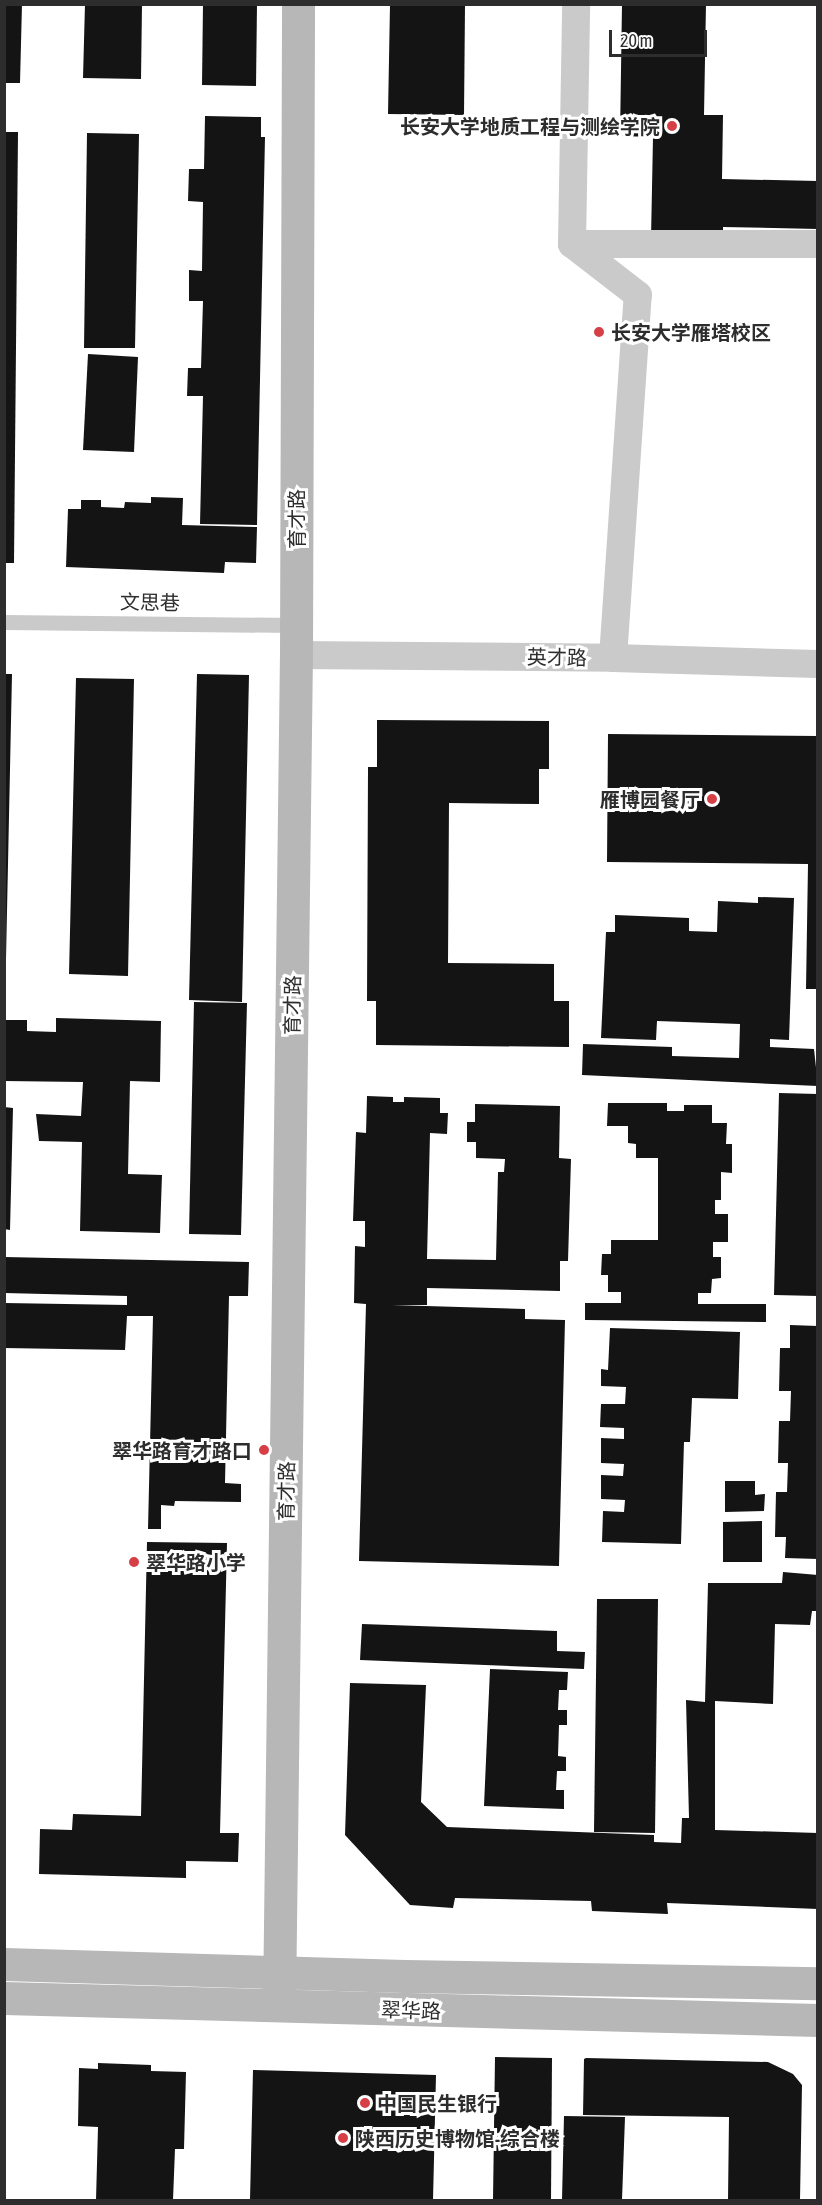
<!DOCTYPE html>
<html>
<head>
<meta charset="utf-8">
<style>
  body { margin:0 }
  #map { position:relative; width:822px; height:2205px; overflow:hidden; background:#fff; font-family:"Asap Condensed","Noto Sans SC",sans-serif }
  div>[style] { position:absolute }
  .building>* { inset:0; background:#141414 }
  .lane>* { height:15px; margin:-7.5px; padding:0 7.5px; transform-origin:7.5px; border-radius:7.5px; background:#cacaca }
  .street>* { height:28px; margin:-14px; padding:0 14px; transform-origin:14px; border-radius:14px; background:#cacaca }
  .secondary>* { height:33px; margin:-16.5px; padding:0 16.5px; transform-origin:16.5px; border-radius:16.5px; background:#b7b7b7 }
  .dots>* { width:16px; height:16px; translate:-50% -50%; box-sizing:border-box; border:3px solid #fff; border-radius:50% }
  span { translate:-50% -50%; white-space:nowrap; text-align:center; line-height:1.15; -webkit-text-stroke:6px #fff; paint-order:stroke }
  .poi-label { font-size:20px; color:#2d2d2d; font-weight:700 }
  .right { translate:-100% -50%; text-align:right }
  .left { translate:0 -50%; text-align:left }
  .street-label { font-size:20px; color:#2d2d2d }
  .frame { position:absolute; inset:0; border:6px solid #2d2d2d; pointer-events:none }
  .scale { position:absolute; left:609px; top:30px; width:98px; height:27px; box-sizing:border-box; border:3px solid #2d2d2d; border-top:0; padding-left:8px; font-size:18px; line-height:21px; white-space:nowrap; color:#2d2d2d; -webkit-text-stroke:4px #fff; paint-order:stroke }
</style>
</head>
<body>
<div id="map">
  <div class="building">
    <div style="clip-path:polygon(4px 4px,22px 4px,20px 83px,4px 83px)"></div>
    <div style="clip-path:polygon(85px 4px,142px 4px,141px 79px,83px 78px)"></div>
    <div style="clip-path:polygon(203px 4px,257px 4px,256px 86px,202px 85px)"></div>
    <div style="clip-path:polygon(622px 4px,706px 4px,704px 115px,723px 115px,722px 179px,818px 181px,818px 229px,723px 227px,723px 239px,651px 238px,653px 137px,620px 136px)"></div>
    <div style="clip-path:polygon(390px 5px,465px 5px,464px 115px,388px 114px)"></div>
    <div style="clip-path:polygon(205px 116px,261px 117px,261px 137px,265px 137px,257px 525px,200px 524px,203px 396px,187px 396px,188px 368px,201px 368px,203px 301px,189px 301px,189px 270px,202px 271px,203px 202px,188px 201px,189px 169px,204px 169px)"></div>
    <div style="clip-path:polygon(4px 132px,18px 132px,14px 563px,4px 563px)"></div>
    <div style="clip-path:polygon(87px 133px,139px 134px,135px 348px,84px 348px)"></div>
    <div style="clip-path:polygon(88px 354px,138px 357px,134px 452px,83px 450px)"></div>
    <div style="clip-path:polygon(151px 497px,183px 498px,182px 525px,257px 527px,256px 563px,225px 562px,224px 573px,66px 567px,68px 509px,81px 509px,81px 500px,101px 500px,101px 507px,124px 508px,125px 502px,151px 503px)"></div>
    <div style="clip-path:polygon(4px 674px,12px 674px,6px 959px,4px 959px)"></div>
    <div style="clip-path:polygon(197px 674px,249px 675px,242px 1002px,189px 1000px)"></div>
    <div style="clip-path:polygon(76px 678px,134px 679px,128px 976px,69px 974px)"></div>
    <div style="clip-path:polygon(377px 720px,549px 721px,549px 769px,539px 769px,539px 804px,449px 803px,448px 963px,554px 964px,554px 1001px,569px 1001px,569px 1047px,376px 1045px,376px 1001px,367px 1001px,368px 767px,377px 767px)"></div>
    <div style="clip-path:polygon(608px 734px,818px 736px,818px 989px,806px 989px,808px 864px,607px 862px)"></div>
    <div style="clip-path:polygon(758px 897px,794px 898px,789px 1040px,770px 1039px,770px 1047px,814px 1049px,818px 1086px,582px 1075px,583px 1044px,672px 1047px,672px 1056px,739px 1058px,740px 1024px,657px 1021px,656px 1040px,601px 1038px,606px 932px,615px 932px,615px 915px,689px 918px,689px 931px,717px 932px,718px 901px,758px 903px)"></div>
    <div style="clip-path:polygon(194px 1002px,247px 1003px,241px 1235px,189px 1234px)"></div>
    <div style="clip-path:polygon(56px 1018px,161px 1021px,160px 1082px,130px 1081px,128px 1174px,162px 1175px,160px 1233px,80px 1231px,82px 1142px,39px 1141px,36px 1114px,81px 1116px,83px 1082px,4px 1081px,4px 1020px,27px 1020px,27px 1031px,56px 1032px)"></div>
    <div style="clip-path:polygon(779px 1093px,818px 1094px,818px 1296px,774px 1295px)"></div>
    <div style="clip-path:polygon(367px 1096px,393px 1097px,393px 1102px,404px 1102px,404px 1097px,440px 1098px,440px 1113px,448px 1113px,447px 1134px,430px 1133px,427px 1259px,496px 1260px,498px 1172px,504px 1172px,505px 1159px,476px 1158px,476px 1142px,467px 1142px,467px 1122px,475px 1122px,475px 1104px,560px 1106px,559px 1158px,571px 1159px,568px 1261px,560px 1261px,560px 1291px,427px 1288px,427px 1305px,392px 1305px,525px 1309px,525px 1319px,565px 1320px,559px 1566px,359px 1561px,366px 1304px,354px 1303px,355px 1246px,365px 1247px,365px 1221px,353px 1221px,356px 1132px,366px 1133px)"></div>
    <div style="clip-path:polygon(608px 1103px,667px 1103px,667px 1111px,684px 1111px,684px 1105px,712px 1105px,712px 1123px,727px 1123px,726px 1144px,732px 1144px,732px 1173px,721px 1172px,721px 1200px,715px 1200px,715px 1214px,728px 1214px,728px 1242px,713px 1242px,713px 1257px,721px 1257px,721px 1278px,712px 1279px,711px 1293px,698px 1293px,698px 1304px,766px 1304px,766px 1322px,585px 1320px,585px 1303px,621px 1303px,621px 1292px,608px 1292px,608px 1275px,601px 1275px,602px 1254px,611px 1254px,611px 1240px,658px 1240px,658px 1158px,636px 1158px,636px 1144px,628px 1143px,628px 1126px,607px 1126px)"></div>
    <div style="clip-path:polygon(4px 1107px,13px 1108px,10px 1230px,4px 1229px)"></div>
    <div style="clip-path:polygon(4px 1257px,249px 1262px,248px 1296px,229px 1296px,225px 1483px,241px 1484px,241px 1502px,175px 1501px,174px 1506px,161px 1505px,161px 1529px,148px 1529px,153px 1316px,127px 1316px,125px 1350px,4px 1348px,4px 1303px,127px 1305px,127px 1296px,4px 1293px)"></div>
    <div style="clip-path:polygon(790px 1325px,818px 1326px,818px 1559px,785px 1558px,786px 1537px,775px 1537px,776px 1492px,787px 1492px,788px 1463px,778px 1463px,779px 1421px,790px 1421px,791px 1391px,779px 1391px,780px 1348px,790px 1348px)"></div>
    <div style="clip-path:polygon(610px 1328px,740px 1332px,738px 1399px,692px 1398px,690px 1442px,684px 1442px,681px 1544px,602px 1542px,603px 1511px,624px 1512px,625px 1500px,601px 1499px,601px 1475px,623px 1476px,624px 1464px,601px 1463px,601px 1438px,624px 1439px,624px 1428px,600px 1427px,601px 1404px,625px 1404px,626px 1387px,601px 1386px,601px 1369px,608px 1370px)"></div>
    <div style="clip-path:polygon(725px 1481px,755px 1481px,755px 1495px,765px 1494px,764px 1511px,725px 1512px)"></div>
    <div style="clip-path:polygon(762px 1521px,762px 1562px,723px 1562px,723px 1522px)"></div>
    <div style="clip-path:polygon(147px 1542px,227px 1543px,220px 1833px,239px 1833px,238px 1862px,186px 1861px,186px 1878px,39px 1874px,40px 1829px,72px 1830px,73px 1814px,141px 1816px)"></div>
    <div style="clip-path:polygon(783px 1572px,818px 1575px,818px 1611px,812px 1611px,810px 1625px,775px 1624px,773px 1704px,715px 1701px,715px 1830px,818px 1833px,818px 1909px,667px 1903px,668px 1914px,592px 1911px,591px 1901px,455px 1898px,453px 1908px,410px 1905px,345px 1835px,350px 1683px,426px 1685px,421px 1802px,447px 1827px,654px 1835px,654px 1842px,681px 1843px,682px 1818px,689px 1818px,686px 1700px,705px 1702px,708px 1583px,782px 1583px)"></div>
    <div style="clip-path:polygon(597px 1599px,658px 1599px,655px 1833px,594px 1832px)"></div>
    <div style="clip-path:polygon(362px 1624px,557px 1631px,557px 1651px,585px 1652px,584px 1669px,360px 1660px)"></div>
    <div style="clip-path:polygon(490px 1669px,568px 1672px,567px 1690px,559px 1690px,558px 1710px,567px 1710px,567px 1725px,559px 1725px,558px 1756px,566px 1757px,566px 1771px,557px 1771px,556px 1790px,564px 1790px,564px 1809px,484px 1806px)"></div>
    <div style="clip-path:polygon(495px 2057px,552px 2058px,551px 2200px,493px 2200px)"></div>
    <div style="clip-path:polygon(586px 2058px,768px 2062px,793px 2074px,802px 2085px,800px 2200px,728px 2200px,729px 2117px,583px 2115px,584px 2059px)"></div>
    <div style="clip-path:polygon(98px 2063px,151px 2065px,151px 2071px,186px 2072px,184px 2149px,175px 2149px,173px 2200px,96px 2200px,98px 2127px,78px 2126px,79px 2068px,98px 2069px)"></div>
    <div style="clip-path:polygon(253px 2070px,436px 2075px,433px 2200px,250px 2200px)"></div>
    <div style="clip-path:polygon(564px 2116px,625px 2117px,622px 2200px,562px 2200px)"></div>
  </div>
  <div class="lane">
    <div style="left:4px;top:622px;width:292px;rotate:0.6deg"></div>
  </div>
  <div class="street">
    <div style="left:572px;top:244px;width:240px;rotate:-89deg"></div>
    <div style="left:296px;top:655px;width:317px;rotate:0.5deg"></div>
    <div style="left:613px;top:658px;width:205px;rotate:1.7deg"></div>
    <div style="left:613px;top:658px;width:364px;rotate:-86.1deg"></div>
    <div style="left:638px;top:295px;width:83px;rotate:-142.3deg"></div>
    <div style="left:572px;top:244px;width:246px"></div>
  </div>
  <div class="secondary">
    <div style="left:4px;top:1964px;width:401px;rotate:1.7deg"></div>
    <div style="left:405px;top:1976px;width:413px;rotate:1deg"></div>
    <div style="left:4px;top:1998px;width:814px;rotate:1.55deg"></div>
    <div style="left:279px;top:2005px;width:1350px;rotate:-89.28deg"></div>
    <div style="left:296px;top:655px;width:651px;rotate:-89.82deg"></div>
  </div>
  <div class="dots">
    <div style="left:672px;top:126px;background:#d53f45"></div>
    <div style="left:599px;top:332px;background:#d53f45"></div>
    <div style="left:712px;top:799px;background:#d53f45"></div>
    <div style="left:264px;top:1450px;background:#d53f45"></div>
    <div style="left:134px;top:1562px;background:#d53f45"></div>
    <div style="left:365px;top:2103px;background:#d53f45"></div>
    <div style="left:343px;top:2138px;background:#d53f45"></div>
  </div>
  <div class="poi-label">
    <span class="right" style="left:660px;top:126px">长安大学地质工程与测绘学院</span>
    <span class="left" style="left:611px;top:332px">长安大学雁塔校区</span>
    <span class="right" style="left:700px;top:799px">雁博园餐厅</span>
    <span class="right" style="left:252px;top:1450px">翠华路育才路口</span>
    <span class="left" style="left:146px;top:1562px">翠华路小学</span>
    <span class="left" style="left:377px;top:2103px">中国民生银行</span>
    <span class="left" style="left:355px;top:2138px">陕西历史博物馆-综合楼</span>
  </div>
  <div class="street-label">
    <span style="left:296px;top:519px;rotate:-90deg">育才路</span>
    <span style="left:150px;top:602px;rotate:1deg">文思巷</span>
    <span style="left:557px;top:657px;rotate:1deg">英才路</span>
    <span style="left:292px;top:1005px;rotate:-89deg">育才路</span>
    <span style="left:286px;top:1491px;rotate:-89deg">育才路</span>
    <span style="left:411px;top:2010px;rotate:2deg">翠华路</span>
  </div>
  <div class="frame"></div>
  <div class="scale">20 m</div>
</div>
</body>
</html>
